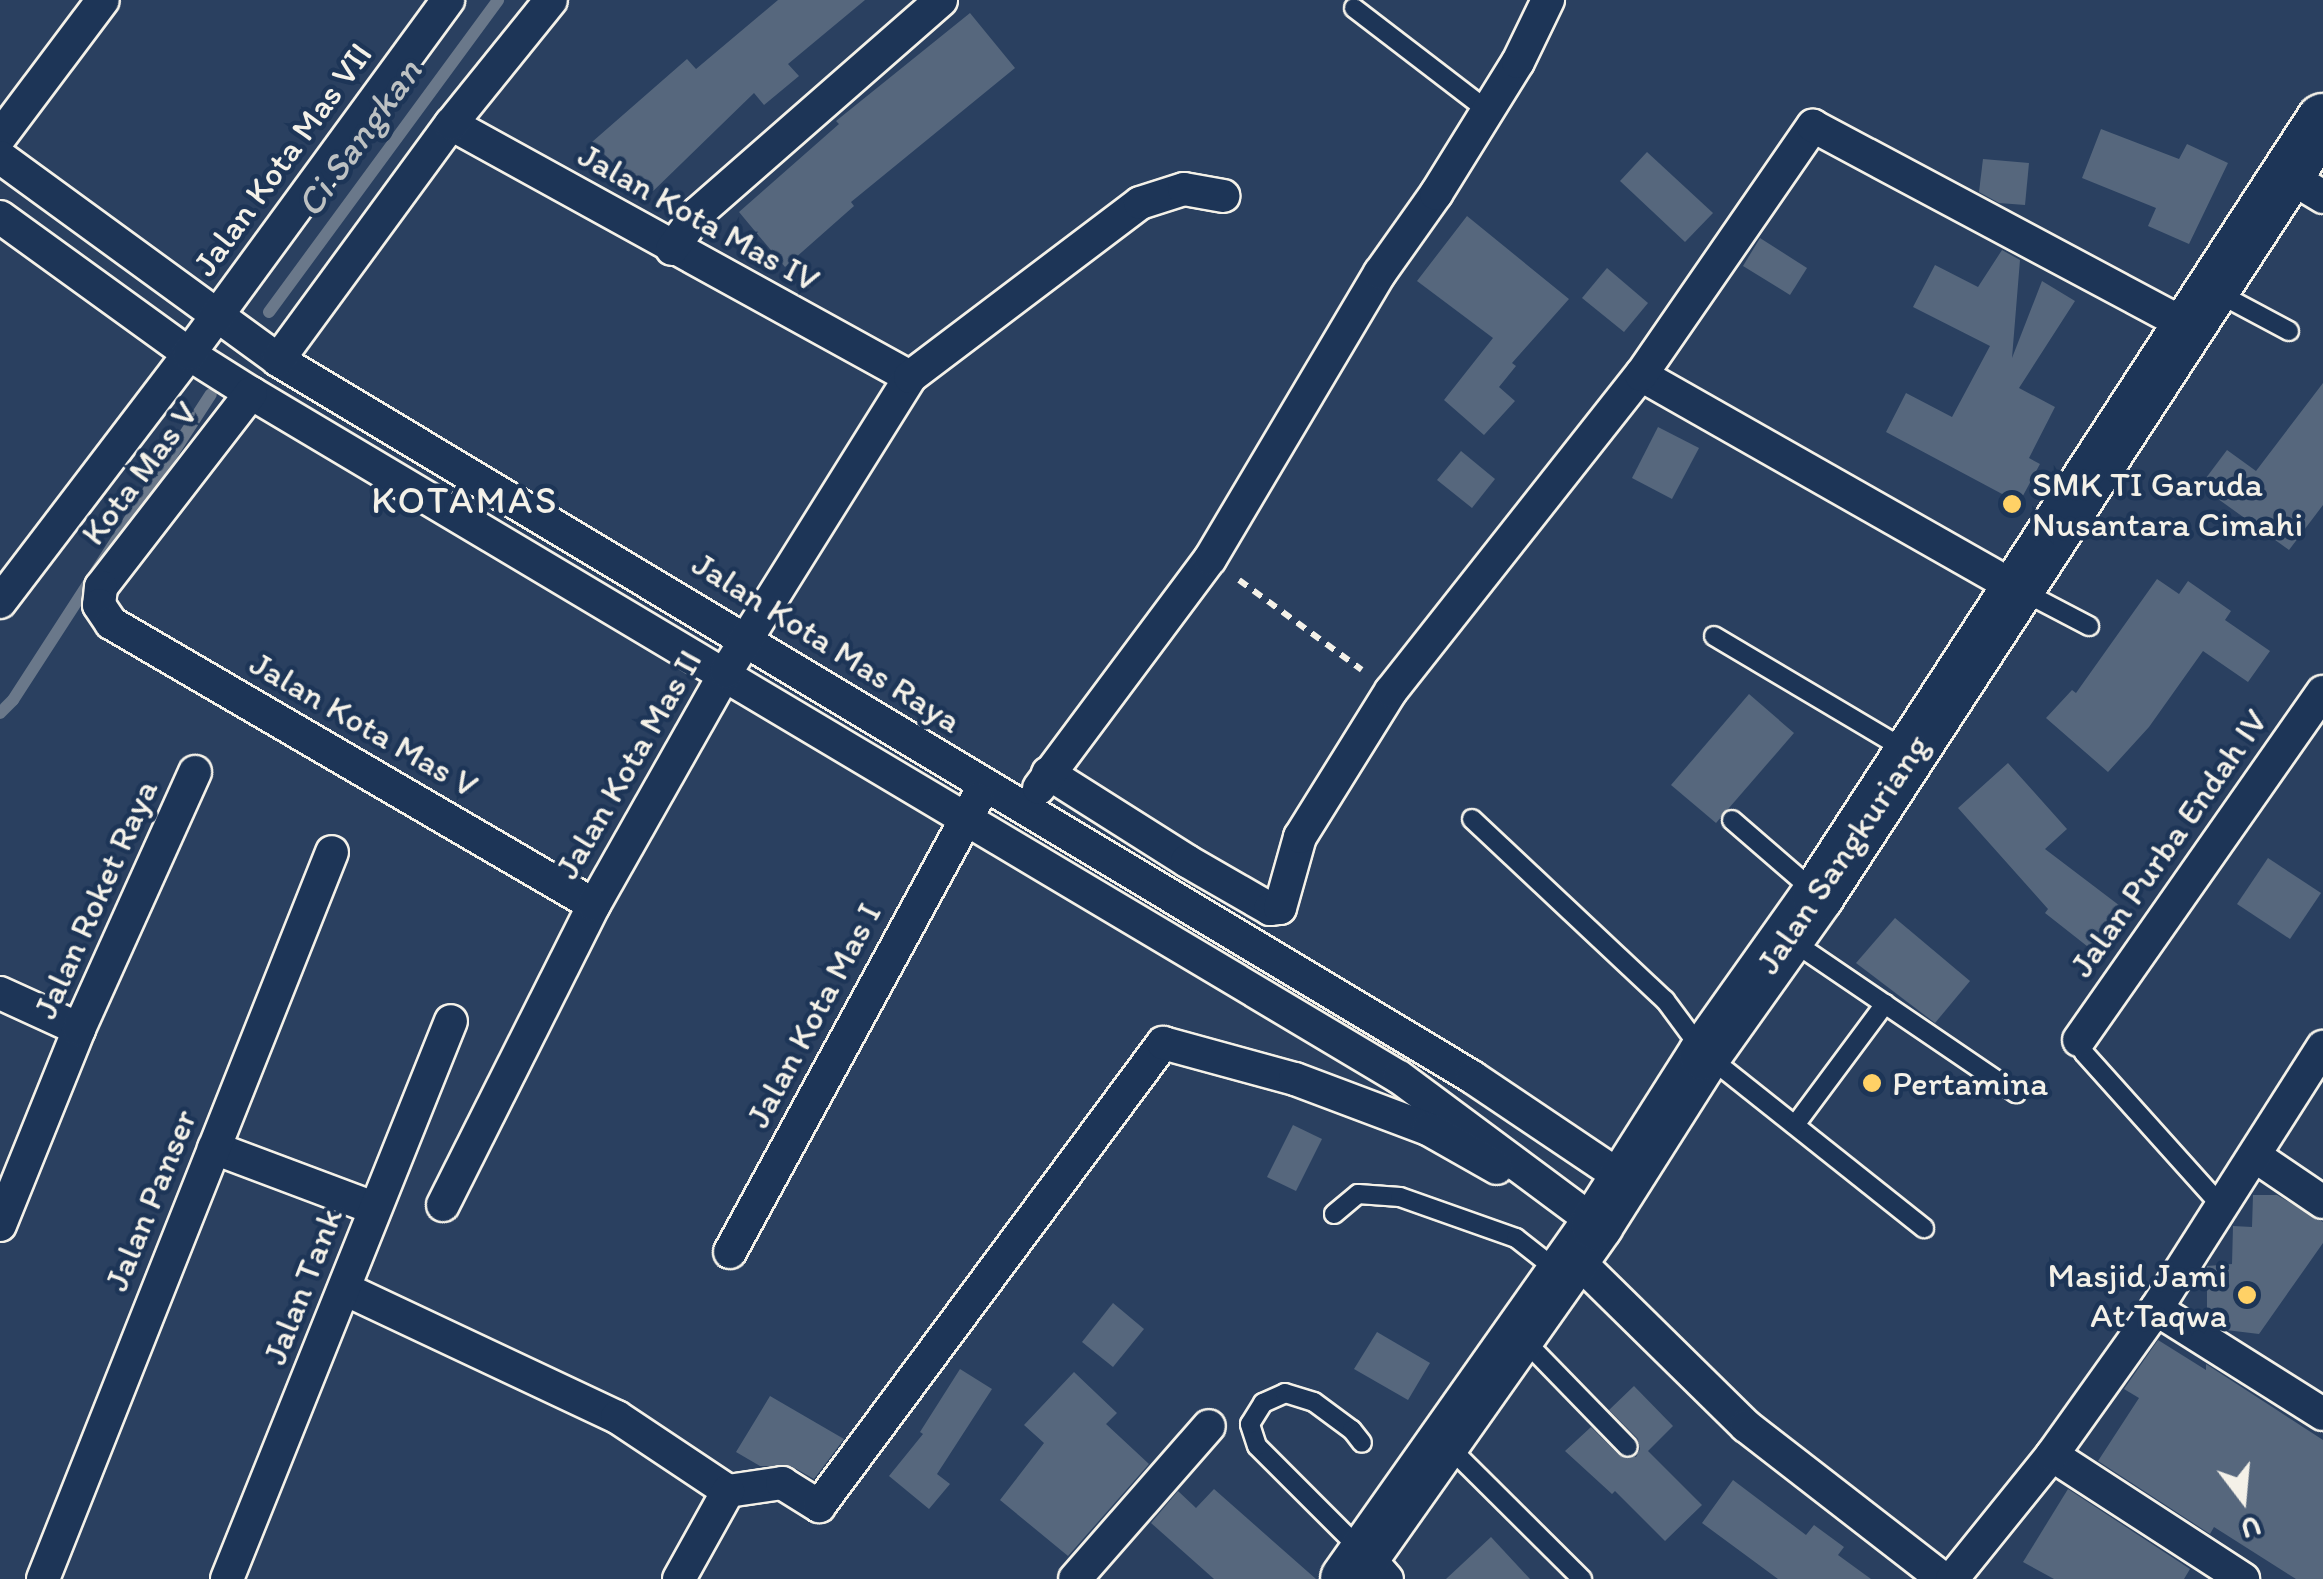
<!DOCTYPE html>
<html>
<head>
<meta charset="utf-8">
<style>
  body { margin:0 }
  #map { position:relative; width:2323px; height:1579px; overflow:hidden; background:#2a4060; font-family:Itim,sans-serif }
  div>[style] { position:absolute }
  .stream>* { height:12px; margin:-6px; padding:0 6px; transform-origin:6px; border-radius:6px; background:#6a788a }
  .building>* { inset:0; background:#56677d }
  .path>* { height:6px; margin-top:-3px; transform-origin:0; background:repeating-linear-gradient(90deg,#f4f1e8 0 10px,transparent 0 18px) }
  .roads { filter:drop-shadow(2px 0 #f4f1e8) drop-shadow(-2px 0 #f4f1e8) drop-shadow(0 2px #f4f1e8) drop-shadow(0 -2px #f4f1e8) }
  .lane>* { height:18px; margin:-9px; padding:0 9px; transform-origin:9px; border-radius:9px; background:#1d3557 }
  .street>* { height:32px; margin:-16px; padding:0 16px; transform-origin:16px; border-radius:16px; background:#1d3557 }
  .primary>* { height:52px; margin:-26px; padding:0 26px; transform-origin:26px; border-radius:26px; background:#1d3557 }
  .dots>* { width:28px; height:28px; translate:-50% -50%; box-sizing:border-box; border:5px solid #1d3557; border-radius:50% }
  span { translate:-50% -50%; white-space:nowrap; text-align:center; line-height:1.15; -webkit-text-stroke:9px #1d3557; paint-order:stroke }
  .street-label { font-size:35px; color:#f4f1e8 }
  .poi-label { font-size:35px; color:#f4f1e8 }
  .left { translate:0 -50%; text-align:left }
  .right { translate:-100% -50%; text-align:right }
  .water-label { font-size:38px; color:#bdc1c2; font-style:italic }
  .neighbourhood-label { font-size:38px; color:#f4f1e8; letter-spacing:2.5px }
  .north { position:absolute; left:2193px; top:1449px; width:100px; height:100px; -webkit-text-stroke:8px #1d3557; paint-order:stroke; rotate:164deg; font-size:28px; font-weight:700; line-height:40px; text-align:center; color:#f4f1e8 }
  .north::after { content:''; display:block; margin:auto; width:35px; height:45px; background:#f4f1e8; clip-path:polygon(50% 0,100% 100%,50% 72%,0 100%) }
</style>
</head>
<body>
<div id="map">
  <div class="stream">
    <div style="left:269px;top:312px;width:387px;rotate:-53.7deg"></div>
    <div style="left:0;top:713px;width:18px;rotate:-45deg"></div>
    <div style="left:13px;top:700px;width:364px;rotate:-57.1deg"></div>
  </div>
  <div class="building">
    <div style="clip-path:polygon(778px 0,865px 0,788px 64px,799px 76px,764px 105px,754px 93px,647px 197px,592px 142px,687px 59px,696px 69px)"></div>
    <div style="clip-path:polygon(970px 13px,1015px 68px,851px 202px,854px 206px,785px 267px,739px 212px,839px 124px,836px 121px)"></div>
    <div style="clip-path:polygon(2101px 129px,2179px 159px,2187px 144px,2228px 163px,2189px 244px,2148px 226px,2156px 208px,2082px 178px)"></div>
    <div style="clip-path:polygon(1647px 152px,1713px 213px,1685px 242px,1620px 181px)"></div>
    <div style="clip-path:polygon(1983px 159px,2029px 163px,2025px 205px,1999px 203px,1979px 192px)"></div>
    <div style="clip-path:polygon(1467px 216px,1569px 299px,1512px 363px,1516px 366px,1499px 387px,1515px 401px,1484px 435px,1444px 400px,1493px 338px,1417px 281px)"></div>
    <div style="clip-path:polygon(1760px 238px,1807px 268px,1790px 295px,1743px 266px)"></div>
    <div style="clip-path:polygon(2002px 250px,2020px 260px,2012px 358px,2042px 281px,2075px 301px,2019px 388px,2055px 407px,2029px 458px,2040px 464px,2019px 503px,1886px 432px,1906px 393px,1952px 417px,1990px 346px,1913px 307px,1935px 265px,1978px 287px)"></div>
    <div style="clip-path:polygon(1607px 268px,1648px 303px,1624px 332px,1582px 298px)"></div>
    <div style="clip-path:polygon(2323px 383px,2323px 505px,2289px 550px,2200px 486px,2227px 450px,2256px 471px)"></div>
    <div style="clip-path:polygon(1658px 427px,1699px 448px,1672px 499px,1632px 478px)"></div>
    <div style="clip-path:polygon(1461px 451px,1495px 479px,1472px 508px,1437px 480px)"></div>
    <div style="clip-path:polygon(2157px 579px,2179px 594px,2188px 581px,2231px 611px,2225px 620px,2270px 651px,2248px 682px,2203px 651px,2149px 727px,2108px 772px,2046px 718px,2072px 690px,2076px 693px)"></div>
    <div style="clip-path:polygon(1749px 694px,1794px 733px,1716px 823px,1671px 785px)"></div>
    <div style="clip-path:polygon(2008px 763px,2067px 829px,2045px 849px,2124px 909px,2092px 950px,2045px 913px,2048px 909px,1958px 808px)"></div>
    <div style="clip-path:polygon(2268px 858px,2321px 893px,2290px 939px,2237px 904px)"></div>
    <div style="clip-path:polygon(1895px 918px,1970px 981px,1935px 1023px,1856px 963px)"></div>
    <div style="clip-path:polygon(1293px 1125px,1322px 1139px,1296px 1191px,1267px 1177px)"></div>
    <div style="clip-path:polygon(2253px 1195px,2277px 1195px,2323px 1222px,2323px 1243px,2259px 1334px,2226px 1330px,2207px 1317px,2207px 1266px,2232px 1264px,2233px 1226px,2252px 1227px)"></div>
    <div style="clip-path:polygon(1113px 1303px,1144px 1329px,1113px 1367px,1082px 1342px)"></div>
    <div style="clip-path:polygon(1377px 1332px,1430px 1363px,1408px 1400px,1354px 1369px)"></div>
    <div style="clip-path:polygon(2158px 1340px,2206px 1370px,2206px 1364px,2323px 1440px,2323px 1579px,2296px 1579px,2214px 1527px,2210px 1534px,2098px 1461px,2139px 1398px,2124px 1389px)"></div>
    <div style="clip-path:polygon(960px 1369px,992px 1389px,937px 1474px,950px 1484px,929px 1509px,889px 1476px,923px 1434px,920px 1432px)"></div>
    <div style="clip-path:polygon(1074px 1372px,1117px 1413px,1106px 1424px,1149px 1464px,1068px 1556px,1000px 1500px,1044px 1443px,1024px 1425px)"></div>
    <div style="clip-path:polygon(1634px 1386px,1673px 1426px,1648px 1451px,1702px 1505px,1665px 1541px,1615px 1491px,1612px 1494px,1565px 1451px,1591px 1427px,1620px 1456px,1636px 1457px,1640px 1449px,1638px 1439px,1609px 1410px)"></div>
    <div style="clip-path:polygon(770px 1396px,844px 1439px,814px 1479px,791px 1466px,760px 1466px,736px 1452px)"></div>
    <div style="clip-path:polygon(1733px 1480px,1806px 1535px,1814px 1525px,1844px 1547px,1838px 1555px,1871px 1579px,1778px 1579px,1702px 1523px)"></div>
    <div style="clip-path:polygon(1214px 1489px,1316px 1579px,1214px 1579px,1151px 1523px,1178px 1491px,1196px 1508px)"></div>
    <div style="clip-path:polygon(2068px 1489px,2190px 1569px,2184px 1579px,2054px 1579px,2023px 1562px)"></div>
    <div style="clip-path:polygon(1491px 1537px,1530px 1579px,1446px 1579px)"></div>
  </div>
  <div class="path">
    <div style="left:1239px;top:580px;width:152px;rotate:36.2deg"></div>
  </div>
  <div class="roads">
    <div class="lane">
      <div style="left:1354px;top:8px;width:169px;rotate:37.5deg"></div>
      <div style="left:2214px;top:291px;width:85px;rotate:28.1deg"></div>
      <div style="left:2020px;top:590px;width:78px;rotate:27.6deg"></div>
      <div style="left:1714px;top:636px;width:223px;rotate:30.7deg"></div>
      <div style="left:1472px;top:819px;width:265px;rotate:43.2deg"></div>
      <div style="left:1665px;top:1000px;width:67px;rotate:53.5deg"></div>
      <div style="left:1705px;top:1054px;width:280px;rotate:38.5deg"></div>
      <div style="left:1732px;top:820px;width:108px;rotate:40.9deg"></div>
      <div style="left:1792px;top:941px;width:271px;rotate:34.2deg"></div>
      <div style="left:2079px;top:1040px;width:14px;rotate:69deg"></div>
      <div style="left:2084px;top:1053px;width:207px;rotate:48.1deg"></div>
      <div style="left:1795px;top:1125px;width:151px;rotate:-53.4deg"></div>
      <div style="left:1334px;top:1214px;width:31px;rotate:-40deg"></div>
      <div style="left:1358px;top:1194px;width:42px;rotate:4.1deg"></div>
      <div style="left:1400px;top:1197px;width:123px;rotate:19.5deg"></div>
      <div style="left:1516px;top:1238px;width:53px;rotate:38.2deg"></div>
      <div style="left:1521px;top:1337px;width:153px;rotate:45.8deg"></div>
      <div style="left:1446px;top:1444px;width:192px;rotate:44.8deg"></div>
      <div style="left:1362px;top:1551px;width:148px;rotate:-135deg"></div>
      <div style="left:1257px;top:1446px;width:23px;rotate:-108deg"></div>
      <div style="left:1250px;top:1424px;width:25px;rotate:-58deg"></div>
      <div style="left:1263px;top:1403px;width:24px;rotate:-24deg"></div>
      <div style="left:1285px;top:1393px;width:30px;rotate:17deg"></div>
      <div style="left:1314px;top:1402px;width:47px;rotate:36.4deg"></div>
      <div style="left:1352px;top:1430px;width:16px;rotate:52deg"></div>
    </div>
    <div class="street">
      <div style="left:451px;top:124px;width:524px;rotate:28.86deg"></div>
      <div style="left:0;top:137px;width:171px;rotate:-53.1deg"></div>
      <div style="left:0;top:157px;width:344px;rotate:36.1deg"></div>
      <div style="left:278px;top:360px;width:1393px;rotate:30.98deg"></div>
      <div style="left:1472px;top:1077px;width:183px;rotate:33.9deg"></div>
      <div style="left:2290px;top:177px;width:39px;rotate:31deg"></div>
      <div style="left:0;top:217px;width:233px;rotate:35.9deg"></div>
      <div style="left:189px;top:354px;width:73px;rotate:32.2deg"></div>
      <div style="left:251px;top:393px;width:1336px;rotate:30.79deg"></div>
      <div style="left:1399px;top:1077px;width:247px;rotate:36.6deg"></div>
      <div style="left:672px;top:249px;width:44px;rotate:-54.2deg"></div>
      <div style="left:698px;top:213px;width:323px;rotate:-41.2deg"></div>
      <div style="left:278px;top:360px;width:293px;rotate:-53.8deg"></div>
      <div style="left:451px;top:124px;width:159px;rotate:-51.1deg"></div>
      <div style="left:1641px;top:375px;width:436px;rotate:29.6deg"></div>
      <div style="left:251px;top:393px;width:245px;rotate:127.7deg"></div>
      <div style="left:101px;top:587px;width:18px;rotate:96deg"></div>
      <div style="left:99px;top:605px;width:22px;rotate:56deg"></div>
      <div style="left:111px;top:623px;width:559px;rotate:30.28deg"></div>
      <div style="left:0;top:602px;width:312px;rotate:-52.7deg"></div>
      <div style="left:189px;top:354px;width:439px;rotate:-53.8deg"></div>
      <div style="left:1048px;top:773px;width:165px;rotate:32.3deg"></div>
      <div style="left:1187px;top:861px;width:96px;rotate:30deg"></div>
      <div style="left:1270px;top:909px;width:10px;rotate:-6deg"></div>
      <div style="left:1280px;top:908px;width:74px;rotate:-74.3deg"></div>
      <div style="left:1300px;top:837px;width:172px;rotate:-58.1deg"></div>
      <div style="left:1391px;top:691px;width:403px;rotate:-51.7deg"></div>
      <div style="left:1641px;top:375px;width:303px;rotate:-55.4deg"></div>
      <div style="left:1813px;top:126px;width:426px;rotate:28.1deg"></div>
      <div style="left:1039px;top:788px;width:286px;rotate:-53.3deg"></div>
      <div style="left:1210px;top:559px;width:333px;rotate:-59.3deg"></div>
      <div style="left:1380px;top:273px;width:97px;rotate:-54.7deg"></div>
      <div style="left:1436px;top:194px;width:155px;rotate:-58.2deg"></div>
      <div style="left:1518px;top:62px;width:69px;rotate:-64.2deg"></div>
      <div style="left:0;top:993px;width:87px;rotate:24.5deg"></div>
      <div style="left:2079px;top:1040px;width:425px;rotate:-55deg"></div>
      <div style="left:214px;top:1148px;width:171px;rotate:20.6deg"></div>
      <div style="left:2255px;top:1156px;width:82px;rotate:34.1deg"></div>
      <div style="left:443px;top:1205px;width:336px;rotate:-63.3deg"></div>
      <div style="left:594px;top:905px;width:268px;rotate:-60.5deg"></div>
      <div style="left:726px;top:672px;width:348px;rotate:-58deg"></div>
      <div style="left:910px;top:377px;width:288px;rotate:-37.1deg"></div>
      <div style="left:1140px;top:203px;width:46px;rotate:-17.7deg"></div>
      <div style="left:1184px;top:189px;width:40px;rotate:10deg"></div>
      <div style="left:0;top:1225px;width:211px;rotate:-68deg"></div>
      <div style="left:79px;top:1029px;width:282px;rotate:-65.7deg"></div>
      <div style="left:730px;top:1252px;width:516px;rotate:-61.4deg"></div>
      <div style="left:1573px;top:1256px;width:243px;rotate:44.5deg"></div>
      <div style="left:1746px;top:1426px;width:249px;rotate:37.8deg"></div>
      <div style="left:347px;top:1290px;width:298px;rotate:25.2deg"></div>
      <div style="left:617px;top:1417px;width:133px;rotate:33.7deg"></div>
      <div style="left:728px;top:1491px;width:55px;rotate:-8.4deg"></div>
      <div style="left:782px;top:1483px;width:44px;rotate:31.9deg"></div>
      <div style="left:819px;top:1506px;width:577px;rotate:-53.39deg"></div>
      <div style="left:1163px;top:1043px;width:137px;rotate:15.3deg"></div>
      <div style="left:1295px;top:1079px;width:142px;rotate:20.6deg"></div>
      <div style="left:1428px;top:1129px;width:79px;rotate:29.5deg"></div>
      <div style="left:2156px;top:1309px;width:197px;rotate:32.2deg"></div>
      <div style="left:2052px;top:1455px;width:228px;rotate:33deg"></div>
      <div style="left:1364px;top:1553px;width:35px;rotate:49deg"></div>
      <div style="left:43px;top:1579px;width:782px;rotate:-68.32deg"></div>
      <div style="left:227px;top:1579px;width:601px;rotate:-68.13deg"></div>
      <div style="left:679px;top:1579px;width:101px;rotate:-60.9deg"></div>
      <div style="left:1075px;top:1579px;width:203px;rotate:-48.8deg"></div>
      <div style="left:1952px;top:1579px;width:159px;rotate:-51.1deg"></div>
      <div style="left:2052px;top:1455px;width:179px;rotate:-54.5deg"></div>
      <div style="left:2156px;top:1309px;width:311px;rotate:-57.5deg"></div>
    </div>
    <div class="primary">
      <div style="left:1347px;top:1579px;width:434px;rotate:-54.8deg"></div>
      <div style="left:1597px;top:1224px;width:201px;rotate:-57.6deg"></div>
      <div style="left:1705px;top:1054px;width:195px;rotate:-54.6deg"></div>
      <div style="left:1818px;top:895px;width:925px;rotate:-56.91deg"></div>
    </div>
  </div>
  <div class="dots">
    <div style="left:2012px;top:504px;background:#ffd166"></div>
    <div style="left:1872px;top:1083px;background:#ffd166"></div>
    <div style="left:2247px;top:1295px;background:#ffd166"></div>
  </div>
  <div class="street-label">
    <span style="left:282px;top:159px;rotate:-54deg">Jalan Kota Mas VII</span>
    <span style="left:699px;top:217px;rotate:29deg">Jalan Kota Mas IV</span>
    <span style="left:139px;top:473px;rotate:-53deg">Kota Mas V</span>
    <span style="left:827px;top:642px;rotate:32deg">Jalan Kota Mas Raya</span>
    <span style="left:364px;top:724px;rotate:30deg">Jalan Kota Mas V</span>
    <span style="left:628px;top:764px;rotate:-60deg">Jalan Kota Mas II</span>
    <span style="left:2168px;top:843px;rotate:-55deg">Jalan Purba Endah IV</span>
    <span style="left:1842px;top:854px;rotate:-56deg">Jalan Sangkuriang</span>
    <span style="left:95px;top:899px;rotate:-66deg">Jalan Roket Raya</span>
    <span style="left:813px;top:1015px;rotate:-62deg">Jalan Kota Mas I</span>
    <span style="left:150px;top:1200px;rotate:-68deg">Jalan Panser</span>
    <span style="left:302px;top:1286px;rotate:-69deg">Jalan Tank</span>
  </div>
  <div class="poi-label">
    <span class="left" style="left:2032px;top:504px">SMK TI Garuda<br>Nusantara Cimahi</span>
    <span class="left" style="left:1892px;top:1083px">Pertamina</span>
    <span class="right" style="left:2227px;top:1295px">Masjid Jami<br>At Taqwa</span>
  </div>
  <div class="water-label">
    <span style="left:359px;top:138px;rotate:-54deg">Ci Sangkan</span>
  </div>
  <div class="neighbourhood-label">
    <span style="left:465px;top:501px">KOTAMAS</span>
  </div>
  <div class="north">U</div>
</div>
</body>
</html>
